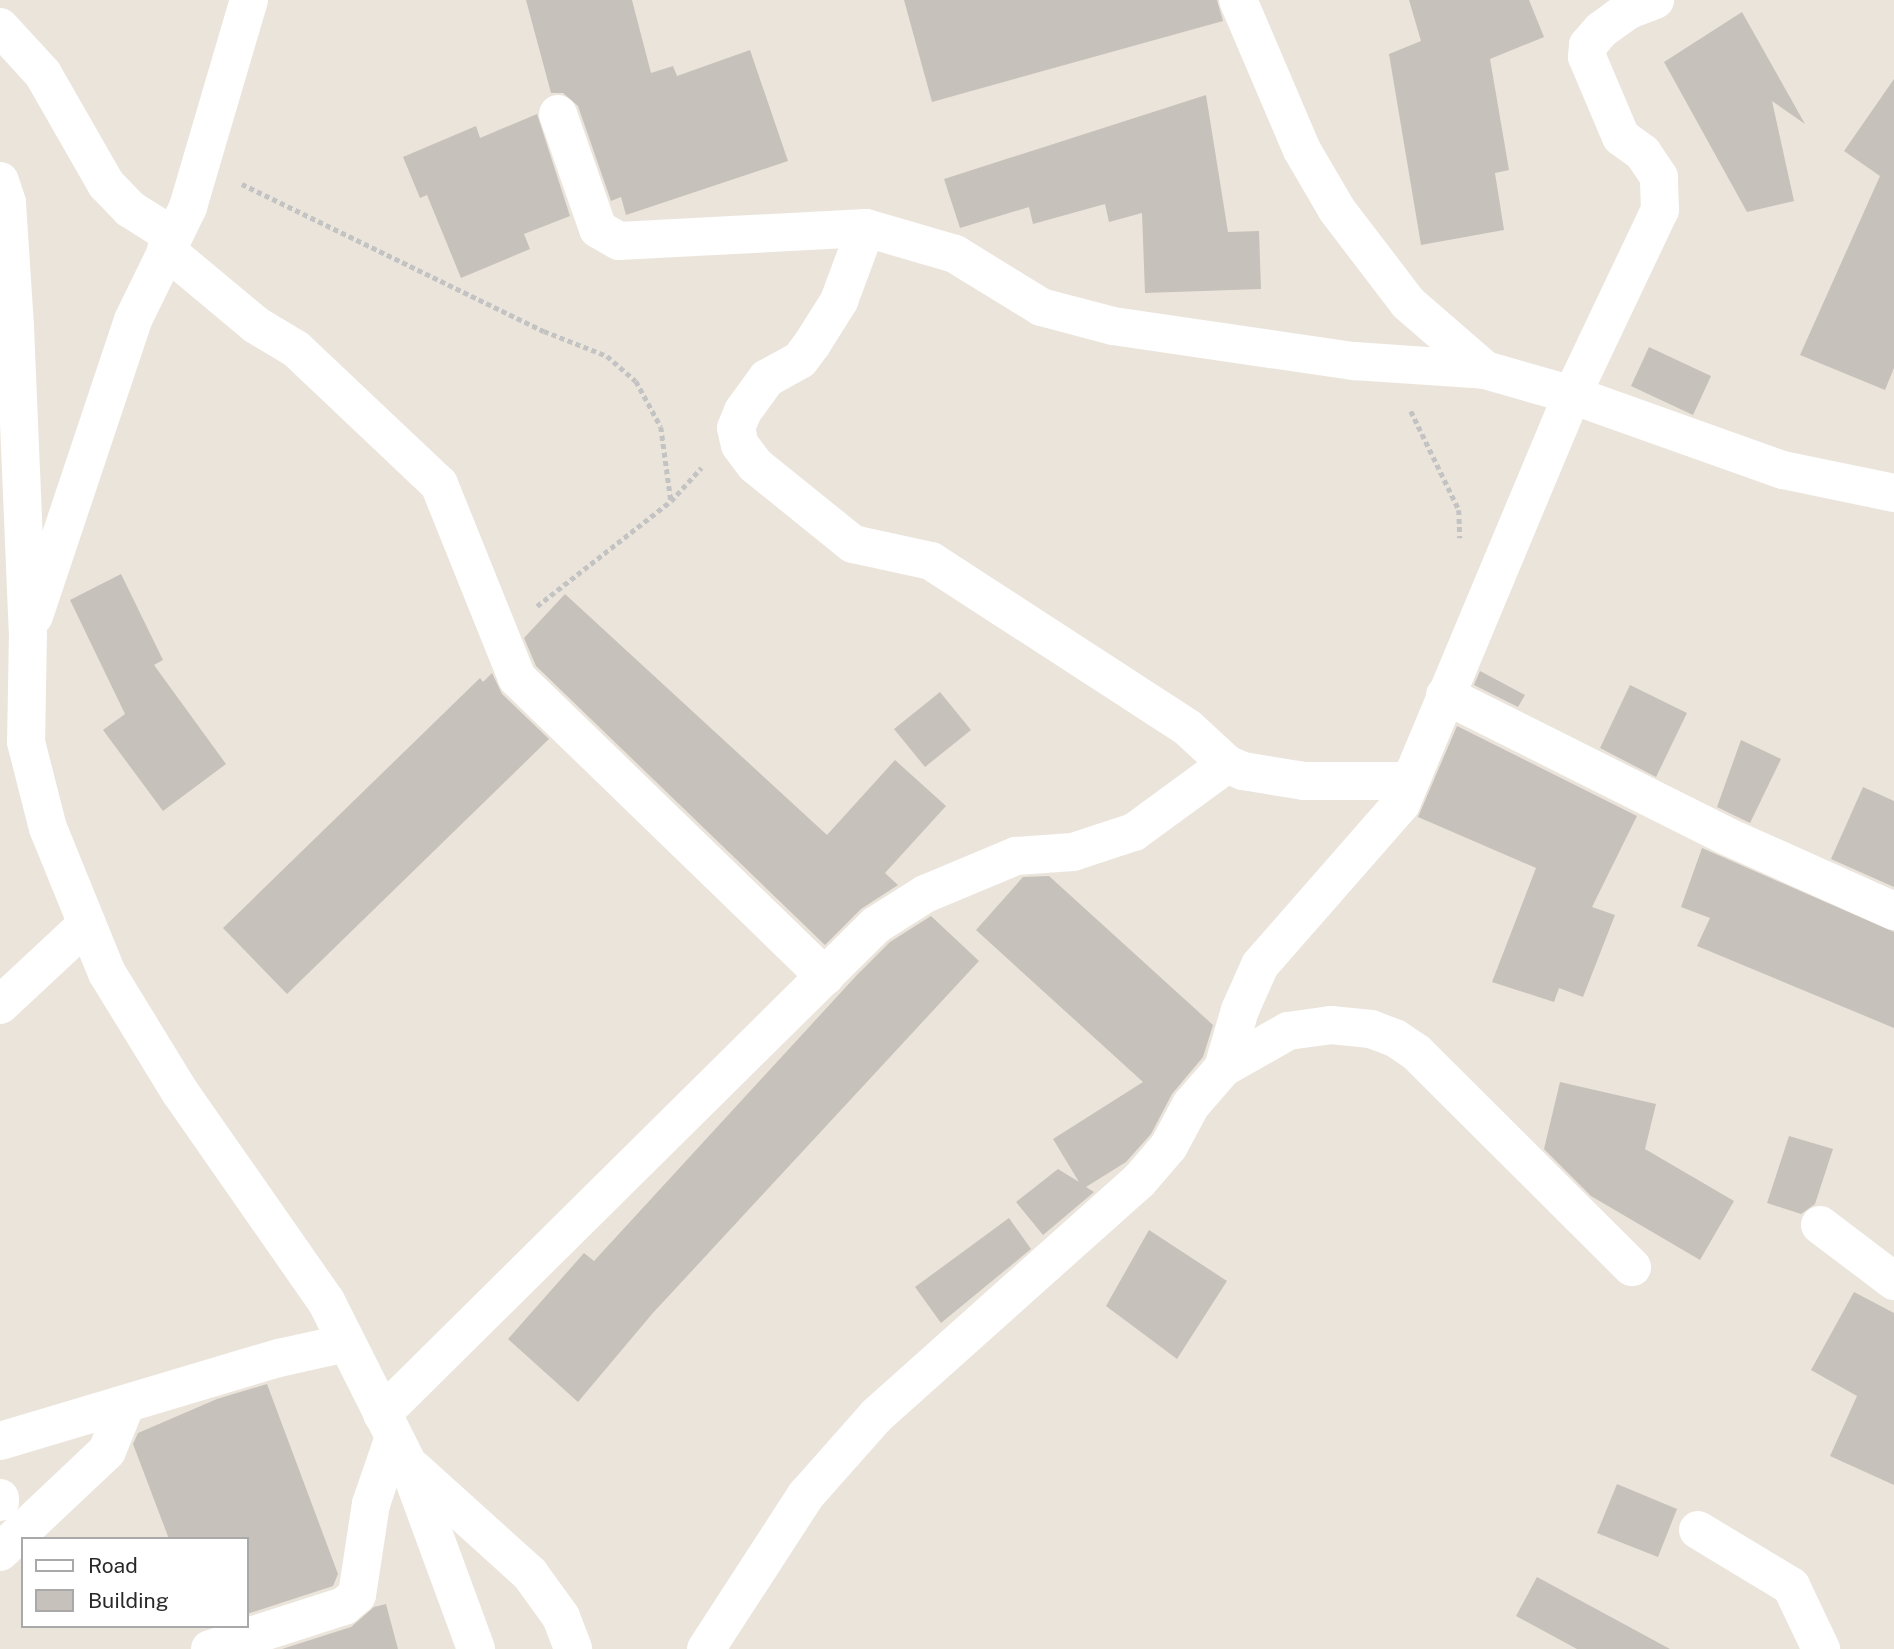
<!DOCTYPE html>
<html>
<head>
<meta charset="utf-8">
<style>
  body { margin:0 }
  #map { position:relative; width:1894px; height:1649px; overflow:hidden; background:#ebe4db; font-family:"Public Sans",sans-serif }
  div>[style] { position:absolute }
  .building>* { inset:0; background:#c6c1bb }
  .path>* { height:4.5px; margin-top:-2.25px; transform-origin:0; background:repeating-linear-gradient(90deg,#c3c3c3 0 5px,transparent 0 8.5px) }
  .street>* { height:38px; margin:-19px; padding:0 19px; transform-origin:19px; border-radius:19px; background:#fff }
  span { translate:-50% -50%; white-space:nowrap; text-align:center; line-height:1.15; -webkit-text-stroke:5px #fff; paint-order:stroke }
  .legend { position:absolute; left:21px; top:1537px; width:228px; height:91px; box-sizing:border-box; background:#fff; border:2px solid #a9a9a9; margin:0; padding:9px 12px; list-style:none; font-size:21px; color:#292929 }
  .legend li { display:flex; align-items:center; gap:14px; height:35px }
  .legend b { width:35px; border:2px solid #a9a9a9 }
</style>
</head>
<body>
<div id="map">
  <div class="building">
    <div style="clip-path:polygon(526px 0,632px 0,651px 73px,673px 66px,677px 76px,750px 50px,788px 161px,626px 215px,621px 197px,611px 201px,578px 106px,563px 93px,551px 93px)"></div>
    <div style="clip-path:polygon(904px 0,1217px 0,1223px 21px,932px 102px)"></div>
    <div style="clip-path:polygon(1409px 0,1529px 0,1544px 37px,1490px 59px,1509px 170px,1495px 173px,1504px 230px,1421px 245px,1389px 54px,1421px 41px)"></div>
    <div style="clip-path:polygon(1742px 12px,1805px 124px,1772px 101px,1794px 201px,1747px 212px,1664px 62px)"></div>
    <div style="clip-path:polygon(1894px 79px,1894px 368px,1885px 390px,1800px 355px,1880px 176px,1844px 151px)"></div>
    <div style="clip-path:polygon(1206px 95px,1228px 232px,1259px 231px,1261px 289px,1145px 293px,1142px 213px,1109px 222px,1105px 204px,1033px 224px,1029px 207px,960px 228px,944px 179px)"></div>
    <div style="clip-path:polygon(537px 114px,570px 216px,524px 234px,530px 249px,461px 278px,427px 195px,420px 198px,403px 157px,476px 126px,480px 138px)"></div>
    <div style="clip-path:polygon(1649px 347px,1711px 376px,1693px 415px,1631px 386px)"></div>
    <div style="clip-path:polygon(121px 574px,163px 660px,154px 665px,226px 764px,163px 811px,103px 730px,125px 714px,70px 600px)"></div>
    <div style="clip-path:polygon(565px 594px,827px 835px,895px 760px,946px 806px,885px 873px,898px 885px,861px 909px,825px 945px,536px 666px,524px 638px)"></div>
    <div style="clip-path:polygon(1480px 671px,1525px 695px,1518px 707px,1474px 685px)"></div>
    <div style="clip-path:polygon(492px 673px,502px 694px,549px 739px,287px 994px,223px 928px,480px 678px,483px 682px)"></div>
    <div style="clip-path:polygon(1630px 685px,1687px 713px,1656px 777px,1600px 748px)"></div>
    <div style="clip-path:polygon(940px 692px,971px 730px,925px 767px,894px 729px)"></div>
    <div style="clip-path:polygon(1457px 726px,1637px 816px,1592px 907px,1615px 915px,1583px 997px,1559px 988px,1554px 1002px,1492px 982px,1536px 868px,1418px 817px)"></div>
    <div style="clip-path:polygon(1741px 740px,1781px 759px,1750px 823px,1717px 807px)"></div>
    <div style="clip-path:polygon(1863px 787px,1894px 801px,1894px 887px,1831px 859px)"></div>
    <div style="clip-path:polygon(1702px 848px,1894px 932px,1894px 1028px,1697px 946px,1710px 918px,1681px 907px)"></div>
    <div style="clip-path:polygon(1049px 876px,1213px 1025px,1203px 1057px,1172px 1094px,1151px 1134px,1126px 1162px,1086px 1187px,1094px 1192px,1043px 1235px,1016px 1202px,1058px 1169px,1079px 1182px,1053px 1139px,1143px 1082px,976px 930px,1023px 877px)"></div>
    <div style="clip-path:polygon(931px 916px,979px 961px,652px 1314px,578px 1402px,508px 1339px,584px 1253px,594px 1261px,856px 976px,890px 942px)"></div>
    <div style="clip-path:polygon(1560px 1082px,1656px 1104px,1645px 1149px,1734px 1201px,1700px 1260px,1591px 1196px,1544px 1149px)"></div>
    <div style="clip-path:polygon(1789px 1136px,1833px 1149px,1815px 1204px,1801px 1214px,1767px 1203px)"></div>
    <div style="clip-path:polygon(1009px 1218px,1031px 1249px,941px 1323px,915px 1287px)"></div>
    <div style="clip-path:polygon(1149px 1230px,1227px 1281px,1177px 1359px,1106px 1306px)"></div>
    <div style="clip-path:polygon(1854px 1292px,1894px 1313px,1894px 1485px,1830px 1456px,1857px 1396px,1811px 1370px)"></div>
    <div style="clip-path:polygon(267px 1384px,338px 1574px,333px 1586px,247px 1614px,247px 1539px,169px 1539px,133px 1444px,138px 1433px,217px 1399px)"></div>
    <div style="clip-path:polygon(1617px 1484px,1677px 1509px,1658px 1557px,1597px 1533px)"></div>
    <div style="clip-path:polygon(1537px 1577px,1670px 1649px,1577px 1649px,1516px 1616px)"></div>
    <div style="clip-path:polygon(386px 1604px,398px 1649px,282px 1649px,351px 1627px,374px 1607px)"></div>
  </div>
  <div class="path">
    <div style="left:242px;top:184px;width:336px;rotate:26deg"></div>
    <div style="left:544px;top:331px;width:68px;rotate:21.6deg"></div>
    <div style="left:607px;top:356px;width:38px;rotate:41deg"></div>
    <div style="left:636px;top:381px;width:52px;rotate:61.5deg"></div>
    <div style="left:661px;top:427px;width:75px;rotate:82.3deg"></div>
    <div style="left:1411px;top:411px;width:110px;rotate:64.1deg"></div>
    <div style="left:1459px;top:510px;width:28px;rotate:88deg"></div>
    <div style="left:537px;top:606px;width:170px;rotate:-38.1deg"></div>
    <div style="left:671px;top:501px;width:45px;rotate:-47.7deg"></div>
  </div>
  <div class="street">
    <div style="left:1238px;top:0;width:163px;rotate:66.9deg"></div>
    <div style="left:1302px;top:150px;width:69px;rotate:59.7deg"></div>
    <div style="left:1337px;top:210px;width:117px;rotate:52.6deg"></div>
    <div style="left:1408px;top:303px;width:102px;rotate:41deg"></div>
    <div style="left:0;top:27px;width:64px;rotate:47.5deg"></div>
    <div style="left:43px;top:74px;width:127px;rotate:60.2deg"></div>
    <div style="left:106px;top:184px;width:35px;rotate:46deg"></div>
    <div style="left:130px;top:209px;width:51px;rotate:32.1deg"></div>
    <div style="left:558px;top:114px;width:122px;rotate:70.8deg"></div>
    <div style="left:598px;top:229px;width:24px;rotate:30deg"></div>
    <div style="left:619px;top:241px;width:247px;rotate:-3deg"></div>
    <div style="left:866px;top:228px;width:93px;rotate:16.3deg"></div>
    <div style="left:955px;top:254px;width:101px;rotate:31.6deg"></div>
    <div style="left:1041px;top:307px;width:74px;rotate:14.8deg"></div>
    <div style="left:1113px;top:326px;width:244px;rotate:8.3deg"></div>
    <div style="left:1354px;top:361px;width:131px;rotate:3.9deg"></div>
    <div style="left:1485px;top:370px;width:91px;rotate:16deg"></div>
    <div style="left:1572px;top:395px;width:224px;rotate:19.6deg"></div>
    <div style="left:1783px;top:470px;width:113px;rotate:11.7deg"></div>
    <div style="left:0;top:181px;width:23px;rotate:72deg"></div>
    <div style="left:7px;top:203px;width:124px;rotate:86.3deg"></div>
    <div style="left:15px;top:327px;width:304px;rotate:87.6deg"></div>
    <div style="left:28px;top:631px;width:111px;rotate:91deg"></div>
    <div style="left:26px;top:742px;width:89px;rotate:75.7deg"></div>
    <div style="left:48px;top:828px;width:157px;rotate:67.9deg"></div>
    <div style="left:107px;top:973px;width:140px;rotate:58.5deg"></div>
    <div style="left:180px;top:1092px;width:255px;rotate:55.1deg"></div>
    <div style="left:326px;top:1301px;width:182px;rotate:63.3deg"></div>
    <div style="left:408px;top:1464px;width:197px;rotate:69.8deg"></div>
    <div style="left:866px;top:228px;width:78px;rotate:110.3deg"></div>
    <div style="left:839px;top:301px;width:51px;rotate:122.1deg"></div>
    <div style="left:812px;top:344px;width:20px;rotate:127deg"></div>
    <div style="left:800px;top:360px;width:38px;rotate:151deg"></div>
    <div style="left:767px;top:378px;width:41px;rotate:126deg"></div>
    <div style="left:743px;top:411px;width:18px;rotate:112deg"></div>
    <div style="left:736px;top:428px;width:17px;rotate:77deg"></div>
    <div style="left:740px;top:445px;width:25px;rotate:53deg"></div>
    <div style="left:755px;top:465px;width:126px;rotate:38.9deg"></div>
    <div style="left:853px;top:544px;width:80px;rotate:12.3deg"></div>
    <div style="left:931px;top:561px;width:306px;rotate:33deg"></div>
    <div style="left:1188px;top:728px;width:53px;rotate:42.7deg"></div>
    <div style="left:1227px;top:764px;width:17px;rotate:24deg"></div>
    <div style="left:1243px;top:771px;width:62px;rotate:9.3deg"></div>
    <div style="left:1304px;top:781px;width:105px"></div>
    <div style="left:166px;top:250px;width:117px;rotate:39.8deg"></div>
    <div style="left:256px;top:325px;width:47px;rotate:31deg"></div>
    <div style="left:296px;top:349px;width:197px;rotate:43.4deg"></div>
    <div style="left:439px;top:484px;width:209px;rotate:68.1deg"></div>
    <div style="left:517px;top:678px;width:429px;rotate:44.1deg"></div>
    <div style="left:34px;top:616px;width:312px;rotate:-71.5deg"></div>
    <div style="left:133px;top:320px;width:126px;rotate:-64deg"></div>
    <div style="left:188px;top:207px;width:216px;rotate:-73.6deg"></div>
    <div style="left:1445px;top:695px;width:312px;rotate:26.6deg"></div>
    <div style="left:1724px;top:835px;width:186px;rotate:24.1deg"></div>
    <div style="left:0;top:1005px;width:119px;rotate:-43deg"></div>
    <div style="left:1223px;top:1068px;width:75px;rotate:-29.6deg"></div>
    <div style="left:1288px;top:1031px;width:43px;rotate:-7.9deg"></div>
    <div style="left:1331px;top:1025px;width:40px;rotate:5.7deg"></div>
    <div style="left:1371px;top:1029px;width:26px;rotate:21deg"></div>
    <div style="left:1395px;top:1038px;width:25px;rotate:34deg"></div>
    <div style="left:1416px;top:1052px;width:305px;rotate:44.9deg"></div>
    <div style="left:1820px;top:1225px;width:93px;rotate:37.1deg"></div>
    <div style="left:382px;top:1414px;width:695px;rotate:-44.71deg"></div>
    <div style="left:876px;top:925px;width:58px;rotate:-32.3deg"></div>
    <div style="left:925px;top:894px;width:99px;rotate:-22.7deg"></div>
    <div style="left:1016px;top:856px;width:57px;rotate:-4deg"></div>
    <div style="left:1073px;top:852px;width:64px;rotate:-18.2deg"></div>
    <div style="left:1134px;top:832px;width:115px;rotate:-36.2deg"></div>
    <div style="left:0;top:1441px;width:291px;rotate:-16.6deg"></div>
    <div style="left:279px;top:1358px;width:69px;rotate:-12.6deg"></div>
    <div style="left:415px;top:1470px;width:155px;rotate:42.1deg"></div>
    <div style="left:530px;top:1574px;width:53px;rotate:54.2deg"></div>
    <div style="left:561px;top:1617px;width:34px;rotate:69deg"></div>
    <div style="left:0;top:1498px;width:4px;rotate:90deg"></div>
    <div style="left:1698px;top:1530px;width:109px;rotate:31.1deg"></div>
    <div style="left:1791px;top:1586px;width:70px;rotate:64.5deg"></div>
    <div style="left:0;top:1552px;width:147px;rotate:-43.3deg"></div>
    <div style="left:107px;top:1451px;width:51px;rotate:-68deg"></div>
    <div style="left:210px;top:1649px;width:141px;rotate:-17.8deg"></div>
    <div style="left:344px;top:1606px;width:17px;rotate:-40deg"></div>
    <div style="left:357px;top:1595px;width:92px;rotate:-81.3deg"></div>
    <div style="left:371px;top:1504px;width:71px;rotate:-71.1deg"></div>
    <div style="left:706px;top:1649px;width:184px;rotate:-57deg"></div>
    <div style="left:806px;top:1495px;width:107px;rotate:-48.4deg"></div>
    <div style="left:877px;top:1415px;width:351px;rotate:-41.8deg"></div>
    <div style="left:1139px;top:1181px;width:46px;rotate:-49.4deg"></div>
    <div style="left:1169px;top:1146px;width:47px;rotate:-61.8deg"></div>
    <div style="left:1191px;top:1105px;width:49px;rotate:-49.1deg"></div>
    <div style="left:1223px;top:1068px;width:60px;rotate:-73.7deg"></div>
    <div style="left:1240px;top:1010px;width:49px;rotate:-66deg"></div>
    <div style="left:1260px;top:965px;width:214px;rotate:-48.8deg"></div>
    <div style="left:1401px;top:804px;width:443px;rotate:-67.3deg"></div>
    <div style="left:1572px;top:395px;width:205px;rotate:-64.6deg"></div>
    <div style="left:1660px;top:210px;width:33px;rotate:-92deg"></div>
    <div style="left:1659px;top:177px;width:29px;rotate:-124deg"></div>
    <div style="left:1643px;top:153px;width:27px;rotate:-144deg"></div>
    <div style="left:1621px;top:137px;width:87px;rotate:-113deg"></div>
    <div style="left:1587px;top:57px;width:12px;rotate:-85deg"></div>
    <div style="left:1588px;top:45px;width:20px;rotate:-49deg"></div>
    <div style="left:1601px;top:30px;width:34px;rotate:-36deg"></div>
    <div style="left:1629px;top:10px;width:28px;rotate:-21deg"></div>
  </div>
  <ul class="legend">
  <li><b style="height:9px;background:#fff"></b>Road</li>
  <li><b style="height:19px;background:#c6c1bb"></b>Building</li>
  </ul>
</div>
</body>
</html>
